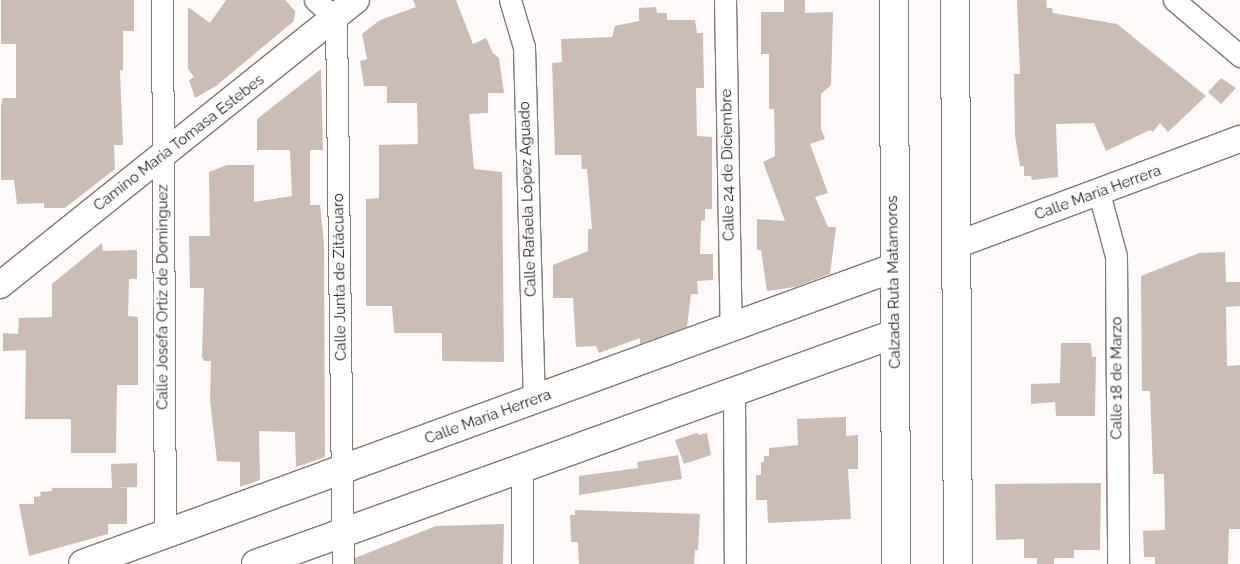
<!DOCTYPE html>
<html>
<head>
<meta charset="utf-8">
<style>
  body { margin:0 }
  #map { position:relative; width:1240px; height:564px; overflow:hidden; background:#fefaf9; font-family:Raleway,sans-serif }
  div>[style] { position:absolute }
  .building>* { inset:0; background:#ccbcb6 }
  .roads { filter:drop-shadow(1px 0 #857670) drop-shadow(-1px 0 #857670) drop-shadow(0 1px #857670) drop-shadow(0 -1px #857670) }
  .minor>* { height:21px; margin:-10.5px; padding:0 10.5px; transform-origin:10.5px; border-radius:10.5px; background:#fff }
  .tertiary>* { height:26px; margin:-13px; padding:0 13px; transform-origin:13px; border-radius:13px; background:#fff }
  .secondary>* { height:28px; margin:-14px; padding:0 14px; transform-origin:14px; border-radius:14px; background:#fff }
  .primary>* { height:28px; margin:-14px; padding:0 14px; transform-origin:14px; border-radius:14px; background:#fff }
  span { translate:-50% -50%; white-space:nowrap; text-align:center; line-height:1.15; -webkit-text-stroke:5px #fff; paint-order:stroke }
  .street-label { font-size:15px; color:#221c1a }
</style>
</head>
<body>
<div id="map">
  <div class="building">
    <div style="clip-path:polygon(1px 0,134px 0,134px 31px,123px 31px,123px 70px,120px 70px,123px 145px,114px 145px,115px 169px,65px 208px,44px 208px,44px 203px,17px 204px,14px 180px,1px 180px,1px 106px,3px 98px,16px 98px,16px 44px,1px 44px)"></div>
    <div style="clip-path:polygon(226px 0,285px 0,295px 11px,294px 21px,216px 86px,195px 98px,189px 80px,194px 77px,188px 69px,188px 7px,210px 23px)"></div>
    <div style="clip-path:polygon(413px 0,456px 0,473px 44px,486px 38px,493px 53px,499px 58px,504px 93px,488px 93px,488px 113px,469px 114px,474px 169px,502px 172px,504px 362px,442px 361px,442px 333px,394px 333px,392px 306px,366px 306px,366px 199px,379px 198px,379px 145px,418px 144px,417px 103px,387px 103px,387px 86px,364px 86px,360px 61px,367px 59px,362px 34px,380px 20px,416px 7px)"></div>
    <div style="clip-path:polygon(784px 0,805px 0,805px 13px,833px 12px,831px 85px,821px 94px,821px 129px,825px 139px,810px 144px,828px 193px,815px 197px,828px 227px,836px 227px,830px 274px,795px 287px,767px 291px,761px 250px,757px 250px,757px 219px,785px 221px,763px 162px,775px 156px,774px 109px,769px 109px,769px 54px,761px 54px,761px 12px,784px 12px)"></div>
    <div style="clip-path:polygon(1017px 0,1046px 0,1047px 8px,1052px 8px,1053px 13px,1117px 24px,1206px 96px,1168px 132px,1160px 123px,1153px 132px,1150px 130px,1106px 151px,1094px 123px,1056px 124px,1058px 177px,1032px 180px,1031px 176px,1024px 176px,1024px 166px,1020px 166px,1015px 136px,1014px 74px,1020px 74px)"></div>
    <div style="clip-path:polygon(656px 7px,657px 13px,667px 13px,667px 20px,695px 20px,697px 33px,703px 33px,704px 88px,696px 88px,697px 136px,712px 137px,712px 209px,705px 209px,705px 220px,701px 221px,700px 254px,713px 254px,713px 280px,697px 281px,698px 294px,691px 294px,687px 327px,640px 344px,640px 338px,599px 353px,596px 346px,576px 347px,573px 298px,553px 298px,553px 265px,588px 251px,588px 229px,592px 229px,587px 169px,582px 169px,581px 155px,555px 155px,552px 63px,562px 62px,561px 39px,612px 37px,615px 26px,639px 21px,639px 8px)"></div>
    <div style="clip-path:polygon(321px 69px,323px 150px,310px 150px,310px 205px,320px 205px,324px 244px,325px 457px,296px 467px,295px 432px,259px 431px,260px 480px,240px 487px,240px 462px,217px 461px,210px 400px,211px 361px,204px 361px,202px 357px,204px 288px,190px 288px,189px 236px,210px 236px,209px 172px,227px 165px,254px 165px,254px 202px,292px 196px,290px 150px,257px 150px,257px 119px)"></div>
    <div style="clip-path:polygon(1221px 78px,1236px 88px,1221px 104px,1208px 92px)"></div>
    <div style="clip-path:polygon(102px 243px,103px 251px,137px 250px,137px 279px,129px 279px,128px 316px,138px 317px,138px 385px,117px 385px,116px 453px,71px 453px,71px 419px,25px 419px,26px 350px,3px 351px,3px 333px,18px 334px,19px 318px,52px 317px,52px 284px)"></div>
    <div style="clip-path:polygon(1225px 252px,1226px 282px,1240px 282px,1240px 306px,1226px 307px,1227px 366px,1240px 365px,1240px 529px,1229px 529px,1228px 564px,1155px 564px,1155px 557px,1144px 557px,1143px 531px,1165px 530px,1164px 474px,1153px 474px,1150px 391px,1142px 391px,1141px 276px,1199px 253px)"></div>
    <div style="clip-path:polygon(1061px 343px,1091px 343px,1092px 357px,1096px 357px,1095px 416px,1056px 416px,1055px 402px,1031px 404px,1031px 384px,1060px 383px)"></div>
    <div style="clip-path:polygon(846px 417px,846px 436px,858px 435px,858px 469px,848px 469px,851px 519px,768px 523px,767px 500px,756px 500px,756px 475px,761px 475px,761px 462px,764px 462px,764px 456px,769px 456px,769px 448px,798px 445px,797px 419px)"></div>
    <div style="clip-path:polygon(697px 433px,699px 435px,707px 433px,711px 455px,684px 464px,675px 440px)"></div>
    <div style="clip-path:polygon(678px 455px,682px 479px,579px 495px,579px 476px,638px 468px,637px 462px)"></div>
    <div style="clip-path:polygon(137px 463px,137px 487px,114px 488px,127px 488px,127px 524px,108px 524px,108px 534px,29px 556px,19px 504px,34px 504px,34px 497px,41px 496px,40px 492px,52px 491px,52px 488px,112px 488px,111px 464px)"></div>
    <div style="clip-path:polygon(1101px 483px,1100px 550px,1074px 550px,1074px 558px,1054px 558px,1054px 564px,1037px 564px,1037px 558px,1024px 558px,1024px 539px,996px 540px,995px 484px)"></div>
    <div style="clip-path:polygon(575px 510px,700px 514px,698px 550px,695px 550px,694px 564px,579px 564px,578px 542px,571px 542px,570px 515px,575px 515px)"></div>
    <div style="clip-path:polygon(504px 524px,503px 564px,355px 564px,355px 558px,436px 526px)"></div>
  </div>
  <div class="roads">
    <div class="minor">
      <div style="left:162px;top:0;width:535px;rotate:89.68deg"></div>
      <div style="left:315px;top:0;width:28px;rotate:41deg"></div>
      <div style="left:336px;top:18px;width:546px;rotate:89.27deg"></div>
      <div style="left:510px;top:0;width:49px;rotate:73.4deg"></div>
      <div style="left:524px;top:47px;width:354px;rotate:88.4deg"></div>
      <div style="left:725px;top:0;width:329px;rotate:89deg"></div>
      <div style="left:1174px;top:0;width:87px;rotate:40.3deg"></div>
      <div style="left:1099px;top:193px;width:65px;rotate:74.9deg"></div>
      <div style="left:1116px;top:256px;width:308px;rotate:89.6deg"></div>
      <div style="left:734px;top:394px;width:170px;rotate:89.7deg"></div>
      <div style="left:522px;top:470px;width:94px;rotate:90deg"></div>
    </div>
    <div class="tertiary">
      <div style="left:956px;top:245px;width:303px;rotate:-20.5deg"></div>
      <div style="left:0;top:285px;width:456px;rotate:-38.7deg"></div>
    </div>
    <div class="secondary">
      <div style="left:83px;top:564px;width:862px;rotate:-20.07deg"></div>
      <div style="left:256px;top:564px;width:678px;rotate:-19.82deg"></div>
    </div>
    <div class="primary">
      <div style="left:894px;top:0;width:564px;rotate:89.8deg"></div>
      <div style="left:955px;top:0;width:564px;rotate:89.7deg"></div>
    </div>
  </div>
  <div class="street-label">
    <span style="left:179px;top:143px;rotate:-38deg">Camino Maria Tomasa Estebes</span>
    <span style="left:728px;top:165px;rotate:-91deg">Calle 24 de Diciembre</span>
    <span style="left:1098px;top:193px;rotate:-20deg">Calle María Herrera</span>
    <span style="left:528px;top:199px;rotate:-92deg">Calle Rafaela López Aguado</span>
    <span style="left:340px;top:277px;rotate:-91deg">Calle Junta de Zitácuaro</span>
    <span style="left:894px;top:282px;rotate:-91deg">Calzada Ruta Matamoros</span>
    <span style="left:163px;top:297px;rotate:-90deg">Calle Josefa Ortíz de Dominguez</span>
    <span style="left:1117px;top:378px;rotate:-90deg">Calle 18 de Marzo</span>
    <span style="left:488px;top:417px;rotate:-20deg">Calle María Herrera</span>
  </div>
</div>
</body>
</html>
